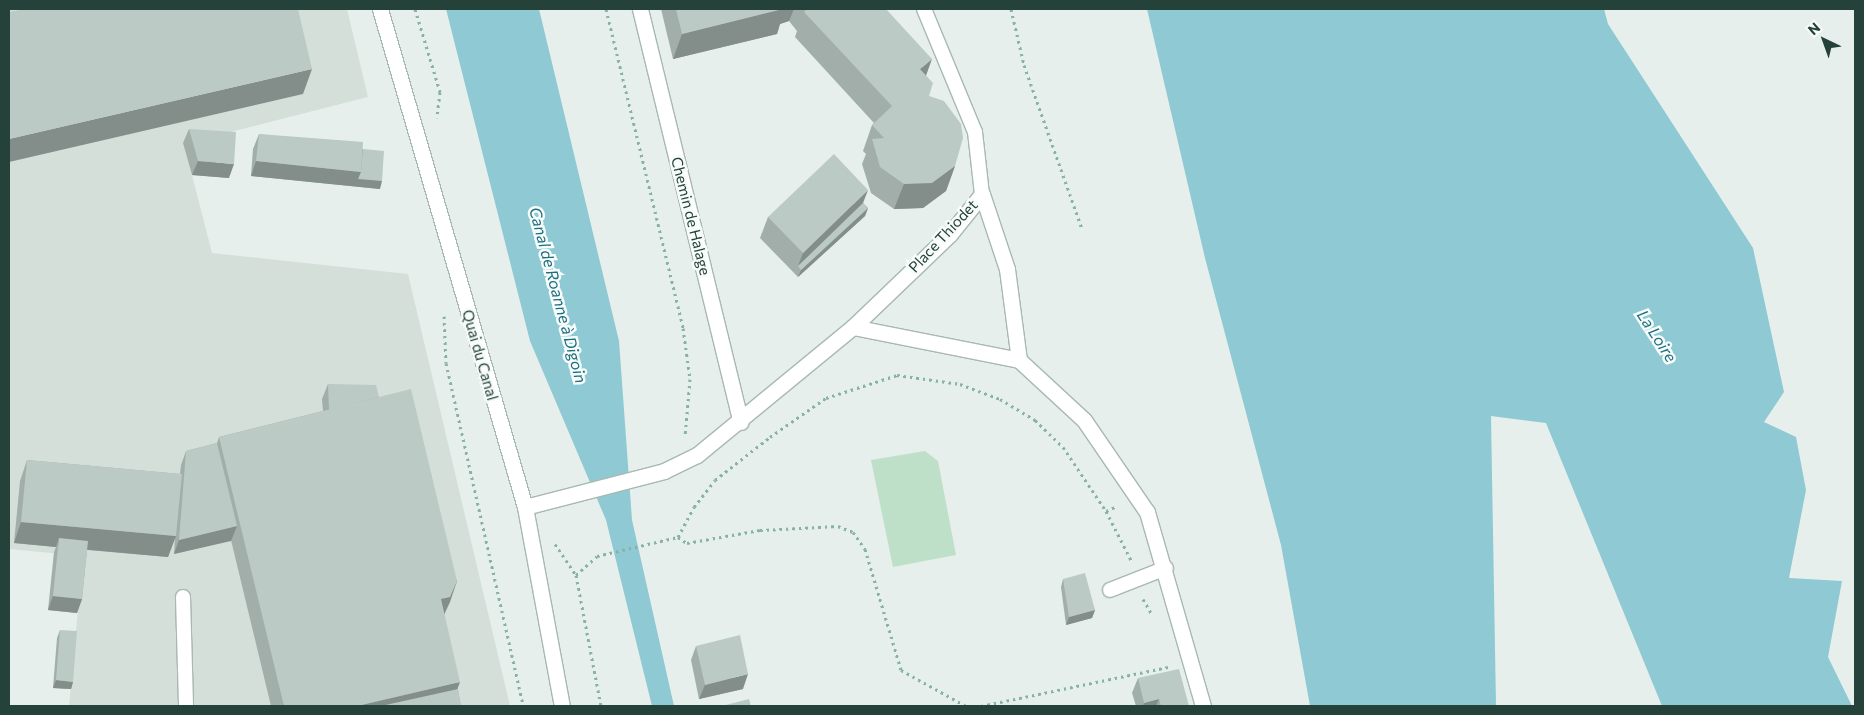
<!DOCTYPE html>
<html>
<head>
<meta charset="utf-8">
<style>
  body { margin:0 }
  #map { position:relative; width:1864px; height:715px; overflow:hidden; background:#e6efeb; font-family:Commissioner,sans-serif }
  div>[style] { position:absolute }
  .built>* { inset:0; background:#d4dfda }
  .green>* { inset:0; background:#bfe0c8 }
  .water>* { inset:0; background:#8ec9d4 }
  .path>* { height:3px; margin-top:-1.5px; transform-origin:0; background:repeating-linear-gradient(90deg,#86b3a5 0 2.5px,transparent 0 6.5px) }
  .roads { filter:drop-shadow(1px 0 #a8b8b2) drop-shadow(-1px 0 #a8b8b2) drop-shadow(0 1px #a8b8b2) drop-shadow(0 -1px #a8b8b2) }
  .lane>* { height:14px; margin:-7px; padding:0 7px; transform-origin:7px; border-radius:7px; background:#fff }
  .street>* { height:15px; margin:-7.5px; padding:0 7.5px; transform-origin:7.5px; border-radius:7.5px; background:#fff }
  .secondary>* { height:15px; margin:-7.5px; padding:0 7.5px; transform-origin:7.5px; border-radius:7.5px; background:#fff }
  .wall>* { inset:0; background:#a1aea9 }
  .shaded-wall>* { inset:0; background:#838d89 }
  .building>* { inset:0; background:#bbcac4 }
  span { translate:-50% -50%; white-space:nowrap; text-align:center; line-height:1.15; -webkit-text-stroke:5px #f7fbf9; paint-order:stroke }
  .street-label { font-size:15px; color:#24423a }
  .water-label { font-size:16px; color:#1c6f80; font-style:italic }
  .frame { position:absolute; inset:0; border:10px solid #24423a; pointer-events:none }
  .north { position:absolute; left:1799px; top:15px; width:50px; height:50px; -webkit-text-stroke:4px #f7fbf9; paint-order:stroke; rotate:318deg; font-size:14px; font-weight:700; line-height:20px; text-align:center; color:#24423a }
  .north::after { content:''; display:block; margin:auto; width:18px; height:22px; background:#24423a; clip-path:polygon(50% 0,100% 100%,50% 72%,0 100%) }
</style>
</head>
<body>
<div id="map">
  <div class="built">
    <div style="clip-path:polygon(9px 9px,347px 9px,368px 97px,184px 144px,212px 253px,408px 274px,510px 706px,69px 706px,83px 556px,9px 549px)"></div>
  </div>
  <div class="green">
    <div style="clip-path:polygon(925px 451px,938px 461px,956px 555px,893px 567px,871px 460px)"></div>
  </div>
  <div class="water">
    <div style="clip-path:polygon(446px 9px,539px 9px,619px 341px,632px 520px,674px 706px,652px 706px,606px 520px,530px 341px)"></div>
    <div style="clip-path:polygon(1147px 9px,1604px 9px,1608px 24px,1753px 248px,1784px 392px,1764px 422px,1796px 437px,1806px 490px,1789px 578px,1842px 581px,1828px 657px,1852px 706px,1662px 706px,1546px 423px,1491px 416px,1496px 706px,1310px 706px,1281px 545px,1205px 258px)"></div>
  </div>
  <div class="path">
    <div style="left:415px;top:9px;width:87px;rotate:73.2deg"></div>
    <div style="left:440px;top:92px;width:26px;rotate:97deg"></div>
    <div style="left:606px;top:9px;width:328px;rotate:76.4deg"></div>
    <div style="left:683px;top:328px;width:51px;rotate:82.2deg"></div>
    <div style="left:690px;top:379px;width:57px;rotate:95deg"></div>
    <div style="left:1011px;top:9px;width:57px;rotate:76.9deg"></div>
    <div style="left:1024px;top:65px;width:174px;rotate:70.5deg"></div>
    <div style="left:444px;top:316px;width:47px;rotate:87.6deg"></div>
    <div style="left:446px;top:363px;width:352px;rotate:77.3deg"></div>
    <div style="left:1106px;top:511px;width:12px;rotate:-24deg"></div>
    <div style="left:678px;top:537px;width:11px;rotate:34deg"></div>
    <div style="left:687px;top:543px;width:74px;rotate:-10.1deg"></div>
    <div style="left:760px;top:530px;width:78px;rotate:-2.9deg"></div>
    <div style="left:838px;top:526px;width:16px;rotate:22deg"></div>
    <div style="left:853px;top:532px;width:21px;rotate:55deg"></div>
    <div style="left:865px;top:549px;width:126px;rotate:73.4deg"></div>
    <div style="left:901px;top:670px;width:74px;rotate:29deg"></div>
    <div style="left:555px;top:544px;width:37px;rotate:56deg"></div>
    <div style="left:576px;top:575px;width:133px;rotate:79.2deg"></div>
    <div style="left:576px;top:575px;width:28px;rotate:-42deg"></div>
    <div style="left:597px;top:556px;width:83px;rotate:-13.2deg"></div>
    <div style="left:678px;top:537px;width:34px;rotate:-62deg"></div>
    <div style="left:694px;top:507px;width:34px;rotate:-52deg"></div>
    <div style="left:715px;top:480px;width:70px;rotate:-38deg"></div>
    <div style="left:770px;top:437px;width:68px;rotate:-34.9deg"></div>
    <div style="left:826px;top:398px;width:75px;rotate:-17.9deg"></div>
    <div style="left:897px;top:375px;width:64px;rotate:8.1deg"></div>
    <div style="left:960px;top:384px;width:43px;rotate:20.6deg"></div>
    <div style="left:1000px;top:399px;width:41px;rotate:31deg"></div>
    <div style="left:1035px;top:420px;width:39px;rotate:44deg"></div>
    <div style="left:1063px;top:447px;width:77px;rotate:56.1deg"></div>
    <div style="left:1106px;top:511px;width:55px;rotate:63deg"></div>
    <div style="left:1143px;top:599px;width:16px;rotate:60deg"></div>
    <div style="left:981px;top:706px;width:191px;rotate:-11.8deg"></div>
  </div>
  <div class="roads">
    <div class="lane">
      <div style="left:924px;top:9px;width:133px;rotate:67.5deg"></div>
      <div style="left:975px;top:132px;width:62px;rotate:83.6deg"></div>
      <div style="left:1110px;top:590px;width:60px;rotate:-21.4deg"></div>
      <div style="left:183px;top:597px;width:109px;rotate:88.4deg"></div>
    </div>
    <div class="street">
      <div style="left:640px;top:9px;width:425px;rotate:76.3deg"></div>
      <div style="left:982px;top:194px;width:79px;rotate:71.6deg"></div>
      <div style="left:1007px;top:269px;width:92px;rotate:82.5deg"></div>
      <div style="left:853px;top:327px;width:169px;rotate:11.2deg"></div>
      <div style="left:1019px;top:360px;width:88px;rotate:42.7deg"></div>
      <div style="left:1084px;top:420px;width:112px;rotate:55.6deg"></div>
      <div style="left:1147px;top:512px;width:202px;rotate:73.9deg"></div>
      <div style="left:525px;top:507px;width:144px;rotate:-14.5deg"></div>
      <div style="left:664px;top:471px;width:37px;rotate:-26deg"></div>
      <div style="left:697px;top:455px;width:202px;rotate:-39.4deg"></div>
      <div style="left:853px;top:327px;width:134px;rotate:-43.8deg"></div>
      <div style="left:950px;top:234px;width:51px;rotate:-51.3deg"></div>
    </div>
    <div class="secondary">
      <div style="left:380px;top:9px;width:519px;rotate:73.77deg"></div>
      <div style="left:525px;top:507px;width:202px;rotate:79.5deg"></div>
    </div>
  </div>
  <div class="wall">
    <div style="clip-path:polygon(661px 9px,886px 9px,926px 75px,929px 96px,955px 166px,946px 191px,923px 208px,894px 209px,871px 193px,862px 164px,866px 154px,863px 151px,872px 125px,874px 123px,795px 37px,797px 31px,789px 21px,780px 24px,777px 34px,673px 59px)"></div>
    <div style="clip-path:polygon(189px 129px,229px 178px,192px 175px,183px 143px)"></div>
    <div style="clip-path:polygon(259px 134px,363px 149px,380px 189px,251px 176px,253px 149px)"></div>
    <div style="clip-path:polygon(863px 203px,868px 208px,865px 216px,798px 277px,760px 238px,768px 217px)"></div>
    <div style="clip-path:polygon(328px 384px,379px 397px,457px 581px,444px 614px,461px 706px,271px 706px,231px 540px,174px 554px,175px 538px,168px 557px,87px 550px,82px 599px,77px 613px,48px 610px,54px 552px,56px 547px,14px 543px,20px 481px,27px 460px,180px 474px,181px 465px,186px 451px,217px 443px,219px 437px,323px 411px,322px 399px)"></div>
    <div style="clip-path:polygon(1063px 579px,1095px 610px,1092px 618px,1066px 625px,1061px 587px)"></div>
    <div style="clip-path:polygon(60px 630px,73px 682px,71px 689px,53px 688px,57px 638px)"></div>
    <div style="clip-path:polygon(696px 646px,743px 689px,699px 699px,691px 660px)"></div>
    <div style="clip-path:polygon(1138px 678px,1189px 706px,1136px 706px,1132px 693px)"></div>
  </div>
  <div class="shaded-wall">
    <div style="clip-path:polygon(781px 9px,794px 9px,789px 21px,780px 24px,777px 34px,673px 59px,682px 34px)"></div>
    <div style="clip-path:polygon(932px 59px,923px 84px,920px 69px)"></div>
    <div style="clip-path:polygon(312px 69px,303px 94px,9px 162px,9px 139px)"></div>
    <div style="clip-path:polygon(198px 161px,234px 164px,229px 178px,192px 175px)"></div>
    <div style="clip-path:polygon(256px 161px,361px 172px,382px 181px,380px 189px,251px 176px)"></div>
    <div style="clip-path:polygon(955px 166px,946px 191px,923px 208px,894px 209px,904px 184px)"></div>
    <div style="clip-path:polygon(868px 190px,860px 211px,798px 266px,803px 253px)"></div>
    <div style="clip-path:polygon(868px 208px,865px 216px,798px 277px,801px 270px)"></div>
    <div style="clip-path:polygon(21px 522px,176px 536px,168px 557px,58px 547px,59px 538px,56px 547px,14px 543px)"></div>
    <div style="clip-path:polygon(237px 526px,231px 541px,174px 554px,179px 540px)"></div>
    <div style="clip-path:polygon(457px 581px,450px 602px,443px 617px,441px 599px)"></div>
    <div style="clip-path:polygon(53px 596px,82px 599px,77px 613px,48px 610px)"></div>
    <div style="clip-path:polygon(1095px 610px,1092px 618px,1066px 625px,1069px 617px)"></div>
    <div style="clip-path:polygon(748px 674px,743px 689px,699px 699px,705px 685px)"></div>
    <div style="clip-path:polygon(56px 680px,73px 682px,71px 689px,53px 688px)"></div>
    <div style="clip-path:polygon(460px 682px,452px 703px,439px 706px,357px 706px)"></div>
    <div style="clip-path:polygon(1159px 699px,1156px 706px,1143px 706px,1144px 703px)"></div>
  </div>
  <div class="building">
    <div style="clip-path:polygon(25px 9px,298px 9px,312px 69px,9px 139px,9px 12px)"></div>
    <div style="clip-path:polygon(676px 9px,783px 9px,682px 34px)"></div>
    <div style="clip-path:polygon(807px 9px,886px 9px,932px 59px,920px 69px,933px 83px,929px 96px,944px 101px,961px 124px,963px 138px,955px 166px,932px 183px,904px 184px,880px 167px,872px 139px,884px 138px,872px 125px,892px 106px,804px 12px)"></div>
    <div style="clip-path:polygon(189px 129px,236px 132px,234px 164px,198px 161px)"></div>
    <div style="clip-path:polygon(259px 134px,363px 142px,361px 172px,256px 161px)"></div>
    <div style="clip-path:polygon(363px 149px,384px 151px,382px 181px,358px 179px,361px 172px)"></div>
    <div style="clip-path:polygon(834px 154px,868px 190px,803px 253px,768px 217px)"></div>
    <div style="clip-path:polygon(863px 203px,868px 208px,801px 270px,798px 266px)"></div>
    <div style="clip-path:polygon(328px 384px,376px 385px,379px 397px,329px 410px)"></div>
    <div style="clip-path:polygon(411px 389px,457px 581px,450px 597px,441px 599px,460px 682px,357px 706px,284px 706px,219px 437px)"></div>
    <div style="clip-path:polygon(217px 443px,237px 526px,179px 540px,186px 451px)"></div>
    <div style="clip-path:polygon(27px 460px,182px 474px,176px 536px,21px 522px)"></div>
    <div style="clip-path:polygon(59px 538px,88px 541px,82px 599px,53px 596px)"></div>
    <div style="clip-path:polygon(1085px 573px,1095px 610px,1069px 617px,1063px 579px)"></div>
    <div style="clip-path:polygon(60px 630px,77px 631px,73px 682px,56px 680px)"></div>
    <div style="clip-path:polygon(740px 635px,748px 674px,705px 685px,696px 646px)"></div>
    <div style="clip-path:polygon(1179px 669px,1189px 706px,1161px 706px,1159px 699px,1144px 703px,1138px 678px)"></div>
    <div style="clip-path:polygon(458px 689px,461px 706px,381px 706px)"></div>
    <div style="clip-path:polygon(749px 699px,751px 706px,722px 706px)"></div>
  </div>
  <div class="street-label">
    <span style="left:691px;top:216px;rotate:76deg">Chemin de Halage</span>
    <span style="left:943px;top:236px;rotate:-47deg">Place Thiodet</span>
    <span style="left:480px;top:355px;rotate:74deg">Quai du Canal</span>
  </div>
  <div class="water-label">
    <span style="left:558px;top:295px;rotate:75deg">Canal de Roanne à Digoin</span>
    <span style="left:1657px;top:336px;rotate:57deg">La Loire</span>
  </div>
  <div class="frame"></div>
  <div class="north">N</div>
</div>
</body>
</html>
